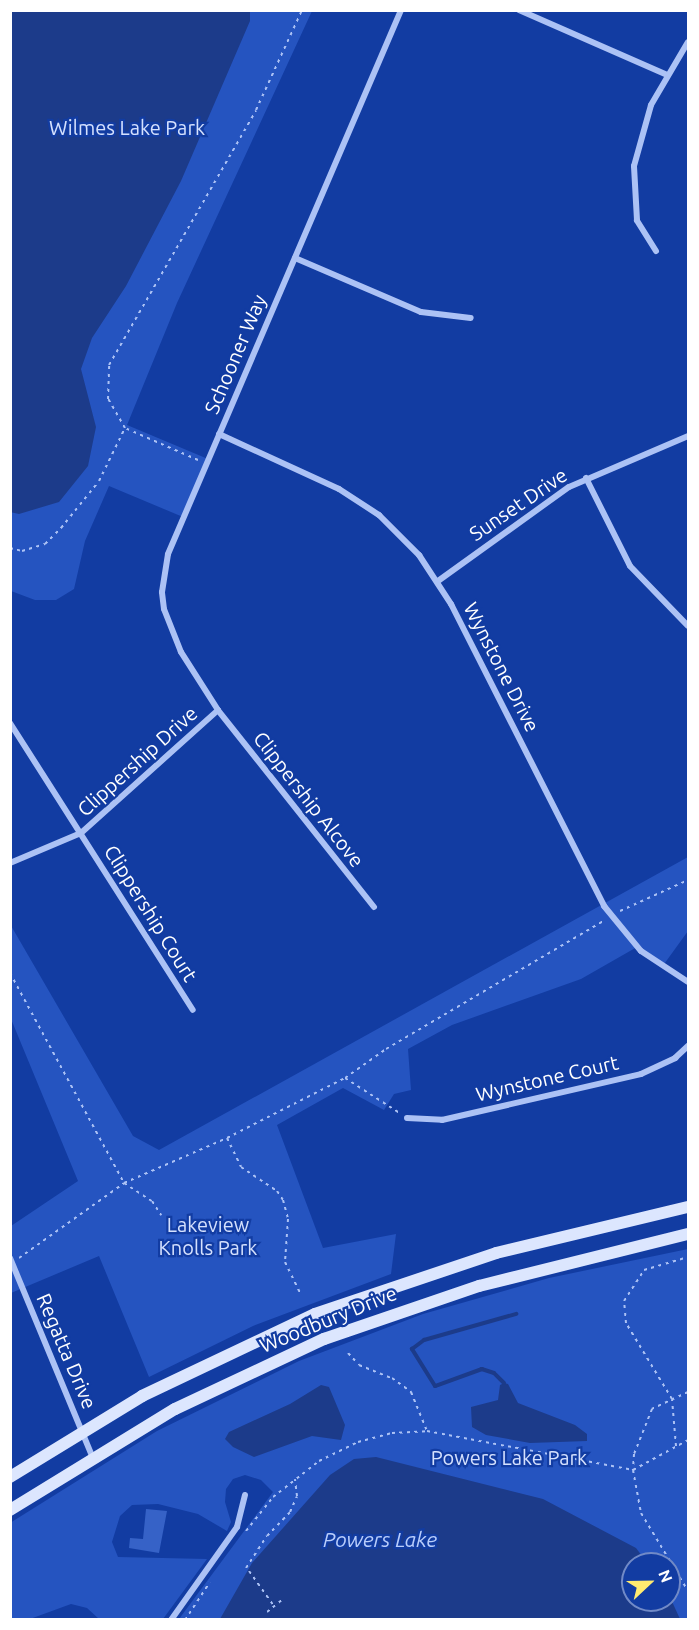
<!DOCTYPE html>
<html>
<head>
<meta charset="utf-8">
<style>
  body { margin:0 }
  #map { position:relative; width:699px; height:1630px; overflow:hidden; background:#123ca2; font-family:Ubuntu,sans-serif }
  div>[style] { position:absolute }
  .green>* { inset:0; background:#2554c0 }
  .water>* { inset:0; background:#1c3b8a }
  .stream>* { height:4px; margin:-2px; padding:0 2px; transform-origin:2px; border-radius:2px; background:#1c3b8a }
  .building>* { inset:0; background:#3662c7 }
  .path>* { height:2px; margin-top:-1px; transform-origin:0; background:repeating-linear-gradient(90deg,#acc2f5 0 3px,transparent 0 7.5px) }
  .street>* { height:6px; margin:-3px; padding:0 3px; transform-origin:3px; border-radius:3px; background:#acc2f5 }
  .secondary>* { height:12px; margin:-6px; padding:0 6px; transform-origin:6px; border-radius:6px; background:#dce6fe }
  span { translate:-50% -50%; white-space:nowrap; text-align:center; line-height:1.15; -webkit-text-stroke:4.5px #123ca2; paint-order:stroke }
  .park-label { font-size:20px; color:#d5e1fe }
  .street-label { font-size:20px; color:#fff }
  .water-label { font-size:21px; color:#b9cdfb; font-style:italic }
  .frame { position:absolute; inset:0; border:12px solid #fff; pointer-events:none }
  .north { position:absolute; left:621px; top:1552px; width:60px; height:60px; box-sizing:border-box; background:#123ca2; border:2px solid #718ac7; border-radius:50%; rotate:68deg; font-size:16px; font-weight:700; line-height:24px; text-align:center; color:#fff }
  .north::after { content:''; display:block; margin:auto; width:21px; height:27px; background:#ffeb70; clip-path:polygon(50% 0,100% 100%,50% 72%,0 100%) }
</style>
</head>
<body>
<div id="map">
  <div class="green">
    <div style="clip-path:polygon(10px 11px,312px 11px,177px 303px,127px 425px,208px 459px,183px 517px,109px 486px,85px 541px,74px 589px,56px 600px,35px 600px,11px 591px)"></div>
    <div style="clip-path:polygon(688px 857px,688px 931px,662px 967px,637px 947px,581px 979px,452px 1025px,408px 1049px,411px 1090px,394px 1094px,384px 1110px,343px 1088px,277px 1125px,323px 1248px,396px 1234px,391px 1274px,253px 1326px,149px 1377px,99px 1256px,11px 1293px,11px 1226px,78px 1181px,11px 1019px,10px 924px,133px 1136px,159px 1150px)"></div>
    <div style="clip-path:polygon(evenodd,688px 1249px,688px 1619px,179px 1619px,273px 1492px,261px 1480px,245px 1475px,233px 1479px,226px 1489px,225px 1502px,231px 1522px,227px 1531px,198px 1514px,158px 1504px,132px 1505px,120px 1516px,112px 1542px,118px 1557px,207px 1559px,163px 1619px,99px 1619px,87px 1608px,71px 1604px,30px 1619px,11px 1619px,10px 1523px,157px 1431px,299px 1361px,423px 1314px,549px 1278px,688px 1249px,633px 1564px,669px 1564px,669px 1600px,633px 1600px,633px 1564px)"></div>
  </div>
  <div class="water">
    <div style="clip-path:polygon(11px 10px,250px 10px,250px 21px,181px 181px,126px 286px,92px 338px,81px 369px,96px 427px,88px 466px,59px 502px,19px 514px,10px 512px)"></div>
    <div style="clip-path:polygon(504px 1383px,508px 1384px,518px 1403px,575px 1425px,587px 1434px,587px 1441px,530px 1443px,486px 1435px,472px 1427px,471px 1407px,498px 1400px,500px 1385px)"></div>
    <div style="clip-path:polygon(321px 1385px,329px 1387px,345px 1425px,341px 1440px,312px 1436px,254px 1457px,233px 1447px,225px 1439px,229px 1432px,290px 1404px)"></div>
    <div style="clip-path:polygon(376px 1457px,543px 1499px,636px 1548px,648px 1564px,633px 1564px,633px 1600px,669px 1600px,669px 1595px,680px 1619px,220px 1619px,252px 1563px,330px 1475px,354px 1459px)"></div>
  </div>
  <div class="stream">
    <div style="left:504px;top:1383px;width:14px;rotate:-135deg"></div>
    <div style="left:494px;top:1373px;width:13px;rotate:-162deg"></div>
    <div style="left:482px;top:1369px;width:50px;rotate:160.1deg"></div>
    <div style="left:435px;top:1386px;width:44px;rotate:-121.9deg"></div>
    <div style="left:412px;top:1349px;width:15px;rotate:-37deg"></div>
    <div style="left:424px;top:1340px;width:96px;rotate:-15.8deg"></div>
  </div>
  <div class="building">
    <div style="clip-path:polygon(146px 1509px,167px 1511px,159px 1553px,129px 1548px,130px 1538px,143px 1539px)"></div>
  </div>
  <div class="path">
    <div style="left:198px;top:460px;width:80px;rotate:-156.3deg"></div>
    <div style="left:125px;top:428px;width:34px;rotate:-120deg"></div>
    <div style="left:108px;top:399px;width:34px;rotate:-88deg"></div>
    <div style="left:109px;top:365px;width:294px;rotate:-60deg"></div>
    <div style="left:256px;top:110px;width:110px;rotate:-65.3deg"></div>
    <div style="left:10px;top:548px;width:12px;rotate:14deg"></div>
    <div style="left:22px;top:551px;width:24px;rotate:-17deg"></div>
    <div style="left:45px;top:544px;width:23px;rotate:-45deg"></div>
    <div style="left:61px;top:528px;width:60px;rotate:-51deg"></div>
    <div style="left:99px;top:481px;width:59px;rotate:-63.9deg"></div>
    <div style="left:620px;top:911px;width:75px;rotate:-24.5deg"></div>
    <div style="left:10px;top:973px;width:239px;rotate:61.5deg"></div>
    <div style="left:124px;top:1183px;width:33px;rotate:33deg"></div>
    <div style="left:152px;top:1201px;width:17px;rotate:57deg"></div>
    <div style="left:345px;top:1078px;width:67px;rotate:32.7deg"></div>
    <div style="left:227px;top:1138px;width:32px;rotate:64deg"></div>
    <div style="left:241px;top:1167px;width:43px;rotate:33.7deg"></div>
    <div style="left:277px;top:1191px;width:11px;rotate:56deg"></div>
    <div style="left:283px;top:1200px;width:20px;rotate:75deg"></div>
    <div style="left:288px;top:1219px;width:43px;rotate:94deg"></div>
    <div style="left:285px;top:1262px;width:37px;rotate:64deg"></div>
    <div style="left:19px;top:1258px;width:129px;rotate:-35.5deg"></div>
    <div style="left:124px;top:1183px;width:112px;rotate:-23.6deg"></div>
    <div style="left:227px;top:1138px;width:132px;rotate:-27deg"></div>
    <div style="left:345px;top:1078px;width:50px;rotate:-35.3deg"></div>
    <div style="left:386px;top:1049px;width:254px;rotate:-30.5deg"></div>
    <div style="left:348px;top:1353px;width:16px;rotate:47deg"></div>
    <div style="left:359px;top:1365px;width:35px;rotate:22deg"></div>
    <div style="left:392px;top:1378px;width:24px;rotate:36deg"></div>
    <div style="left:411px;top:1392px;width:42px;rotate:67.7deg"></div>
    <div style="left:688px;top:1392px;width:40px;rotate:155deg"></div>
    <div style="left:652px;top:1409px;width:48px;rotate:111.8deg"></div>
    <div style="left:634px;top:1454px;width:16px;rotate:94deg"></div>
    <div style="left:633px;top:1470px;width:44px;rotate:79.5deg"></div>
    <div style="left:641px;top:1513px;width:91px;rotate:58.9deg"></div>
    <div style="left:676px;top:1446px;width:47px;rotate:-94.9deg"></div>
    <div style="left:672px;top:1399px;width:89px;rotate:-121.2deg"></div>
    <div style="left:626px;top:1323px;width:22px;rotate:-95deg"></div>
    <div style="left:624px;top:1301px;width:37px;rotate:-57deg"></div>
    <div style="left:644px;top:1270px;width:46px;rotate:-16.5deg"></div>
    <div style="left:246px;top:1531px;width:43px;rotate:-51.5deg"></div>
    <div style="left:273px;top:1497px;width:58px;rotate:-38deg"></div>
    <div style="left:319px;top:1461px;width:43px;rotate:-26deg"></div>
    <div style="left:358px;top:1442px;width:35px;rotate:-15deg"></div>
    <div style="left:392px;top:1433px;width:35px;rotate:-3deg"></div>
    <div style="left:427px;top:1431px;width:210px;rotate:10.7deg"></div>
    <div style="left:633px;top:1470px;width:63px;rotate:-28.6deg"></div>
    <div style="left:246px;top:1568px;width:38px;rotate:-57deg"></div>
    <div style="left:267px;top:1536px;width:33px;rotate:-46deg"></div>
    <div style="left:290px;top:1512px;width:17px;rotate:-66deg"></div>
    <div style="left:297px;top:1496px;width:17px;rotate:-97deg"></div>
    <div style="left:249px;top:1571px;width:43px;rotate:54.5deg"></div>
    <div style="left:267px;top:1612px;width:19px;rotate:-39deg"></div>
    <div style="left:185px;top:1620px;width:45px;rotate:-56.7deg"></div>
  </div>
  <div class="street">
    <div style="left:519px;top:10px;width:162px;rotate:23.7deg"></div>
    <div style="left:656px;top:251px;width:36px;rotate:-122deg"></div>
    <div style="left:637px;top:220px;width:54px;rotate:-93.2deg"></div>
    <div style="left:634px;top:166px;width:63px;rotate:-74.4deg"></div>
    <div style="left:651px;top:105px;width:73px;rotate:-59.6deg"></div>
    <div style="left:295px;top:258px;width:137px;rotate:23.2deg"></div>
    <div style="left:421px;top:312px;width:50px;rotate:6.8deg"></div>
    <div style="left:219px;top:434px;width:132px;rotate:24.6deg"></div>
    <div style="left:339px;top:489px;width:48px;rotate:33deg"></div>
    <div style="left:379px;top:515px;width:57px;rotate:45deg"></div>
    <div style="left:419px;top:555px;width:59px;rotate:56.9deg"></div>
    <div style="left:451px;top:604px;width:339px;rotate:63.1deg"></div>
    <div style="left:604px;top:906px;width:58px;rotate:50.6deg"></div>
    <div style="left:641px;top:951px;width:56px;rotate:33.4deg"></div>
    <div style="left:586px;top:478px;width:98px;rotate:63.4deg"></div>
    <div style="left:630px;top:566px;width:83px;rotate:46deg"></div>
    <div style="left:438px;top:581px;width:161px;rotate:-35.7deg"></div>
    <div style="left:569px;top:487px;width:129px;rotate:-23.2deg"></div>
    <div style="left:10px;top:723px;width:340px;rotate:57.5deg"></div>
    <div style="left:10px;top:863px;width:77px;rotate:-22.9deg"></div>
    <div style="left:81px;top:833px;width:184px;rotate:-41.9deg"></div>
    <div style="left:374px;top:907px;width:251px;rotate:-128.4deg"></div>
    <div style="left:218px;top:710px;width:69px;rotate:-122.5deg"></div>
    <div style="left:181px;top:652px;width:46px;rotate:-111.6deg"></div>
    <div style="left:164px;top:609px;width:17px;rotate:-97deg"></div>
    <div style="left:162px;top:592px;width:38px;rotate:-81deg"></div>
    <div style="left:168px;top:554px;width:592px;rotate:-66.81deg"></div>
    <div style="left:407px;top:1118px;width:35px;rotate:3deg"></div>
    <div style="left:442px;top:1120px;width:204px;rotate:-13deg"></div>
    <div style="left:641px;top:1074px;width:38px;rotate:-25deg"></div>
    <div style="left:675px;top:1058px;width:18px;rotate:-43deg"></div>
    <div style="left:10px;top:1258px;width:214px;rotate:67.5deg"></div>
    <div style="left:171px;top:1620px;width:114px;rotate:-54.6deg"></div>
    <div style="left:237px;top:1527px;width:33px;rotate:-76deg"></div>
  </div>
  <div class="secondary">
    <div style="left:10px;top:1477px;width:155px;rotate:-31.5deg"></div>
    <div style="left:142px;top:1396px;width:191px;rotate:-25.4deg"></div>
    <div style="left:315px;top:1314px;width:191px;rotate:-18.6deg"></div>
    <div style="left:496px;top:1253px;width:197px;rotate:-13.5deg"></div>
    <div style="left:10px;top:1510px;width:193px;rotate:-31.5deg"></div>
    <div style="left:175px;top:1409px;width:165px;rotate:-25.2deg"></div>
    <div style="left:324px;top:1339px;width:164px;rotate:-18.9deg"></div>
    <div style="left:479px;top:1286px;width:215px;rotate:-14deg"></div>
  </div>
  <div class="park-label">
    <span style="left:127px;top:127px">Wilmes Lake Park</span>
    <span style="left:208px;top:1236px">Lakeview<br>Knolls Park</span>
    <span style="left:509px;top:1457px">Powers Lake Park</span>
  </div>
  <div class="street-label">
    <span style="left:235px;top:354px;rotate:-67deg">Schooner Way</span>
    <span style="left:518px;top:504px;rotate:-34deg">Sunset Drive</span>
    <span style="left:502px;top:667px;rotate:63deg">Wynstone Drive</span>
    <span style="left:137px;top:761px;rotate:-42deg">Clippership Drive</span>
    <span style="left:309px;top:799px;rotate:52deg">Clippership Alcove</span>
    <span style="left:151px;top:913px;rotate:58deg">Clippership Court</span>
    <span style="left:547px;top:1078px;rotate:-13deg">Wynstone Court</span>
    <span style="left:328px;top:1319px;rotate:-22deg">Woodbury Drive</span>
    <span style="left:67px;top:1351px;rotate:67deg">Regatta Drive</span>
  </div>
  <div class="water-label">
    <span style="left:380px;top:1539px">Powers Lake</span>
  </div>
  <div class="frame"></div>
  <div class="north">N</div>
</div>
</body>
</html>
